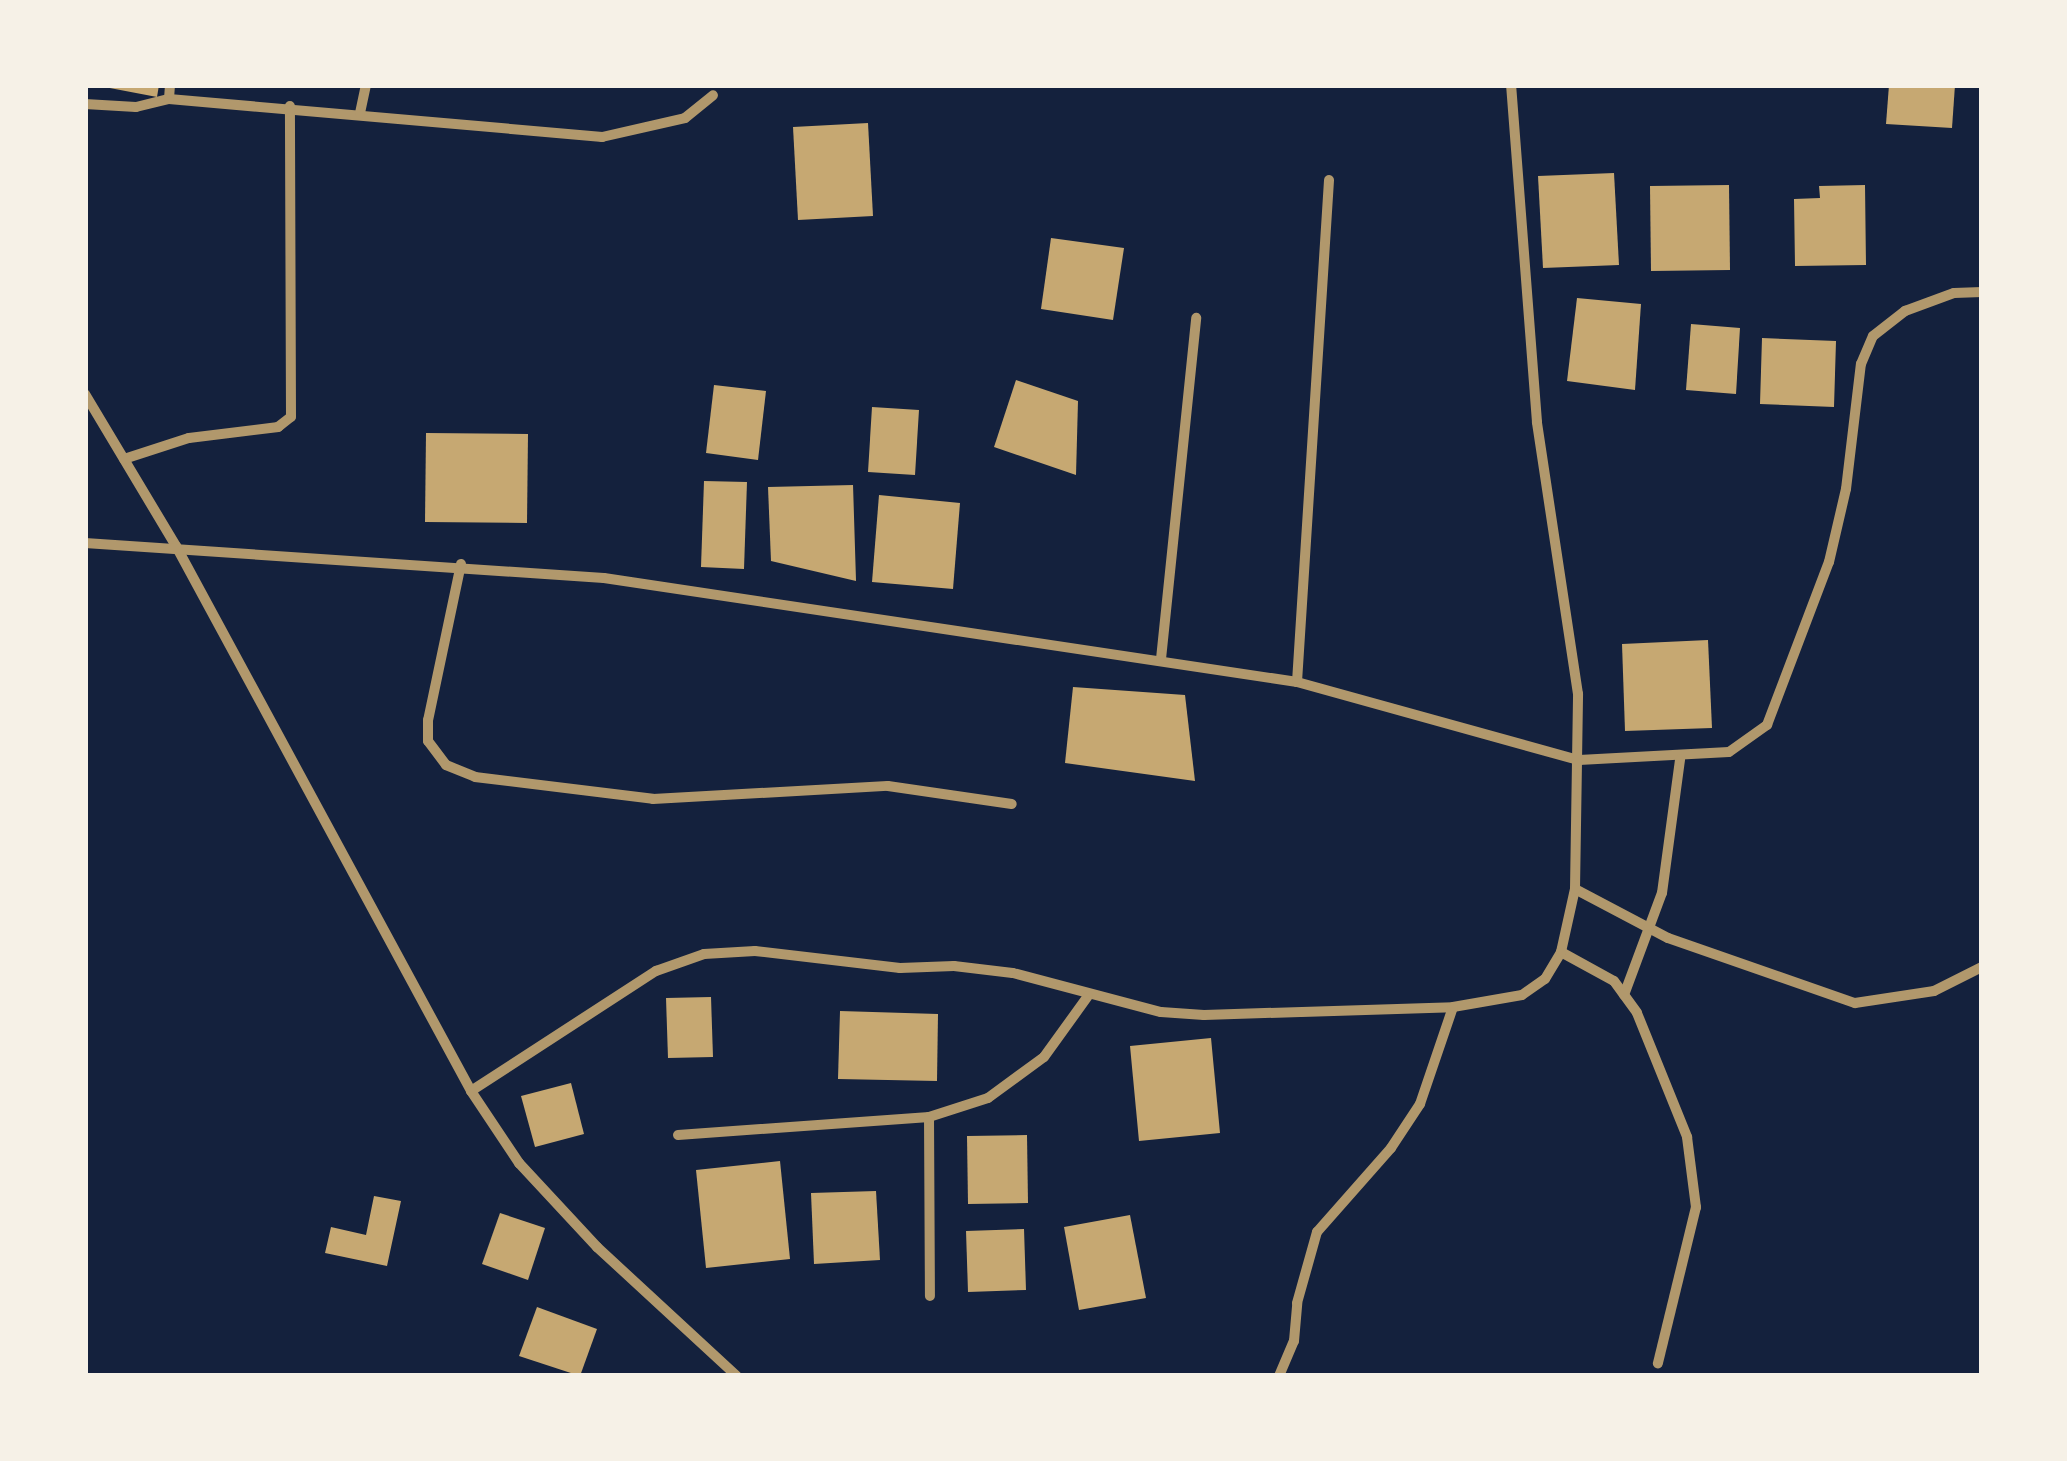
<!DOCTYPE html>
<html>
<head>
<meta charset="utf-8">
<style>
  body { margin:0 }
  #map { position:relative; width:2067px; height:1461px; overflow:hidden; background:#14213d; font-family:"Roboto Condensed",sans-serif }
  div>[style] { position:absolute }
  .building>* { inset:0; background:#c6a872 }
  .minor>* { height:10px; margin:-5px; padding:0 5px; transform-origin:5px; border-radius:5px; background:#b1986c }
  span { translate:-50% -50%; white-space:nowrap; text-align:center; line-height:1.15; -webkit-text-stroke:8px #f6f1e7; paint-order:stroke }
  .frame { position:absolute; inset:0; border:88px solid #f6f1e7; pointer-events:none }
</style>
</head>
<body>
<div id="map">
  <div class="building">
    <div style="clip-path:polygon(94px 85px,159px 85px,157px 97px)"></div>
    <div style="clip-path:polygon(1889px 85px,1955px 85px,1952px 128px,1886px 124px)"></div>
    <div style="clip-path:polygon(868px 123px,873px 216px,798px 220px,793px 127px)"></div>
    <div style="clip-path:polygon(1614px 173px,1619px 265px,1543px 268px,1538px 176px)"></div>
    <div style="clip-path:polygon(1729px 185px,1730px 270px,1651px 271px,1650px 186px)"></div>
    <div style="clip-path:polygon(1865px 185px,1866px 265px,1795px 266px,1794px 199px,1820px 198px,1819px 186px)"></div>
    <div style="clip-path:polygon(1051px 238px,1124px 248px,1113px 320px,1041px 309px)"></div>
    <div style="clip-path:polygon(1577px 298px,1641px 304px,1635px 390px,1567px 381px)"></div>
    <div style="clip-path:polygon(1691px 324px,1740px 328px,1736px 394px,1686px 390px)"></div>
    <div style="clip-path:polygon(1762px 338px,1836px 341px,1834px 407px,1760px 404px)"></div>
    <div style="clip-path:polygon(1016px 380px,1078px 401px,1076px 475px,994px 447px)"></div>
    <div style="clip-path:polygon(714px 385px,766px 391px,758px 460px,706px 453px)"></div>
    <div style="clip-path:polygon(872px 407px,919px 410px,915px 475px,868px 472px)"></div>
    <div style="clip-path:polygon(426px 433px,528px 434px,527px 523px,425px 522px)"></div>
    <div style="clip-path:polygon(704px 481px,747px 482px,744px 569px,701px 567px)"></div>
    <div style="clip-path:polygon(853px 485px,856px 581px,771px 561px,768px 487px)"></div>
    <div style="clip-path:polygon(879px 495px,960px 503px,953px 589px,872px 582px)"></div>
    <div style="clip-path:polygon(1708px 640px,1712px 728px,1625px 731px,1622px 644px)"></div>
    <div style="clip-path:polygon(1073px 687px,1185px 695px,1195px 781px,1065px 763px)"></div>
    <div style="clip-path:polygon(711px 997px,713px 1057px,668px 1058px,666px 998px)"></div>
    <div style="clip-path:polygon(840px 1011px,938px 1014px,937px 1081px,838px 1079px)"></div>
    <div style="clip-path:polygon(1211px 1038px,1220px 1133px,1139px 1141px,1130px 1046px)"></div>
    <div style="clip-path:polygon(571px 1083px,584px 1134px,535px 1147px,521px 1096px)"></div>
    <div style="clip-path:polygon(1027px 1135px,1028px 1203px,968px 1204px,967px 1136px)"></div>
    <div style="clip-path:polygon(780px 1161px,790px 1259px,706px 1268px,696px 1170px)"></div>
    <div style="clip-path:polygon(876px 1191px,880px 1260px,814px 1264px,811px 1193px)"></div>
    <div style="clip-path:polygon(374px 1196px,401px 1201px,387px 1266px,325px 1253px,331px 1227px,366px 1235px)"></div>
    <div style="clip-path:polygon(500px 1213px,545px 1228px,528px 1280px,482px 1264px)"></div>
    <div style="clip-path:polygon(1130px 1215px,1146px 1298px,1079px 1310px,1064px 1227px)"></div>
    <div style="clip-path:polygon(1024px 1229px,1026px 1290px,968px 1292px,966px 1231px)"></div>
    <div style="clip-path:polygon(537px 1307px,597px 1329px,580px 1376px,519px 1356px)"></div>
  </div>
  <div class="minor">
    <div style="left:169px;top:99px;width:435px;rotate:5deg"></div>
    <div style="left:602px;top:137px;width:85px;rotate:-12.9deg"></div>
    <div style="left:685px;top:118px;width:36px;rotate:-39deg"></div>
    <div style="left:85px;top:104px;width:51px;rotate:3.4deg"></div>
    <div style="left:136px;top:107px;width:34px;rotate:-14deg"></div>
    <div style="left:169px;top:99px;width:14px;rotate:-86deg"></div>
    <div style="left:360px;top:113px;width:29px;rotate:-78deg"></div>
    <div style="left:85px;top:394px;width:177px;rotate:59.1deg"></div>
    <div style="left:176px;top:546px;width:620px;rotate:61.57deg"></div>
    <div style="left:471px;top:1091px;width:87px;rotate:56.3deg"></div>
    <div style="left:519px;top:1163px;width:115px;rotate:47.1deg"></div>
    <div style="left:597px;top:1247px;width:190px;rotate:42.7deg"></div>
    <div style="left:124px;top:459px;width:68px;rotate:-17.9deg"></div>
    <div style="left:189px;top:438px;width:90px;rotate:-7deg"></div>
    <div style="left:278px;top:427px;width:16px;rotate:-38deg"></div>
    <div style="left:291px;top:417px;width:311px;rotate:-90.2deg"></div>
    <div style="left:85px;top:543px;width:520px;rotate:3.86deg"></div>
    <div style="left:604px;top:578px;width:701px;rotate:8.53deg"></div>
    <div style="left:1297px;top:682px;width:293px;rotate:15.5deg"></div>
    <div style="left:1579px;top:760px;width:150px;rotate:-3.1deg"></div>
    <div style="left:1729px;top:752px;width:47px;rotate:-35.4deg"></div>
    <div style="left:1767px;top:725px;width:174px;rotate:-69.2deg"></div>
    <div style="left:1829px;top:562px;width:75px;rotate:-76.9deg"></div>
    <div style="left:1846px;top:489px;width:126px;rotate:-83.2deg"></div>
    <div style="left:1861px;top:364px;width:30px;rotate:-67deg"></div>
    <div style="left:1873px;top:336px;width:41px;rotate:-38deg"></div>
    <div style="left:1905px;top:311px;width:52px;rotate:-20.2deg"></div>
    <div style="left:1954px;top:293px;width:28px;rotate:-2deg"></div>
    <div style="left:461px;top:564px;width:159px;rotate:101.9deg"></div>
    <div style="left:428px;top:720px;width:21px;rotate:90deg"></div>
    <div style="left:428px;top:741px;width:30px;rotate:53deg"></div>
    <div style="left:446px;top:765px;width:31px;rotate:22deg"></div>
    <div style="left:475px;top:777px;width:179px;rotate:7deg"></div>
    <div style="left:653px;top:799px;width:235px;rotate:-3.2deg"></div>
    <div style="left:888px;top:786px;width:125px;rotate:8.3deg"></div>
    <div style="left:1161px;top:659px;width:343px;rotate:-84.1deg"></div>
    <div style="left:1297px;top:682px;width:503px;rotate:-86.35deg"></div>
    <div style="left:1575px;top:889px;width:105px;rotate:27.8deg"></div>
    <div style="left:1668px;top:938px;width:198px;rotate:19.2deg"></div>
    <div style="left:1855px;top:1003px;width:80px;rotate:-8.6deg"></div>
    <div style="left:1934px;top:991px;width:54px;rotate:-26.6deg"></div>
    <div style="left:1561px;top:952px;width:60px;rotate:28.7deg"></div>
    <div style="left:1614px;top:981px;width:39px;rotate:54deg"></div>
    <div style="left:1637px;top:1013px;width:134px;rotate:68deg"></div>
    <div style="left:1687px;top:1137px;width:71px;rotate:82.7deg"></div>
    <div style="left:1696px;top:1207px;width:161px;rotate:103.7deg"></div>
    <div style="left:1624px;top:995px;width:109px;rotate:-69.6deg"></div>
    <div style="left:1662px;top:893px;width:135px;rotate:-82.3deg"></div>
    <div style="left:471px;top:1091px;width:221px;rotate:-33deg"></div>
    <div style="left:656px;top:971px;width:51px;rotate:-19.5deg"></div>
    <div style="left:704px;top:954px;width:51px;rotate:-3.4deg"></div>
    <div style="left:755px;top:951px;width:146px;rotate:6.7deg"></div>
    <div style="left:900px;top:968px;width:54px;rotate:-2.1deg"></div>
    <div style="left:954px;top:966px;width:59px;rotate:6.8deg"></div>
    <div style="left:1013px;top:973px;width:153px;rotate:14.8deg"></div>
    <div style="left:1161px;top:1012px;width:43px;rotate:4deg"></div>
    <div style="left:1204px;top:1015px;width:249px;rotate:-1.8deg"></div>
    <div style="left:1453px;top:1007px;width:70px;rotate:-9.9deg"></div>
    <div style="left:1522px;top:995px;width:28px;rotate:-35deg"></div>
    <div style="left:1545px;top:979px;width:31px;rotate:-59deg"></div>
    <div style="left:1561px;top:952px;width:65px;rotate:-77.5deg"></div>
    <div style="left:1575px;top:889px;width:195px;rotate:-89.1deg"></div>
    <div style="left:1578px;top:694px;width:275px;rotate:-98.6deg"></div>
    <div style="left:1537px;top:422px;width:338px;rotate:-94.4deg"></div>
    <div style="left:929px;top:1117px;width:179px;rotate:89.7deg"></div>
    <div style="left:678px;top:1135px;width:252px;rotate:-4.1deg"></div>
    <div style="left:929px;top:1117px;width:62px;rotate:-17.9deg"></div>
    <div style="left:988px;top:1098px;width:69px;rotate:-36.2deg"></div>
    <div style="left:1044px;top:1057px;width:75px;rotate:-54.2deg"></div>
    <div style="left:1279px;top:1376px;width:38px;rotate:-67deg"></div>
    <div style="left:1294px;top:1341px;width:38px;rotate:-85deg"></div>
    <div style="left:1297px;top:1303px;width:74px;rotate:-74.3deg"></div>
    <div style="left:1317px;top:1232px;width:112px;rotate:-48.6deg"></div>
    <div style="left:1391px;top:1148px;width:53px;rotate:-56.6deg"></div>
    <div style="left:1420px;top:1104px;width:102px;rotate:-71.2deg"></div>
  </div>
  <div class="frame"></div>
</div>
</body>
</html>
